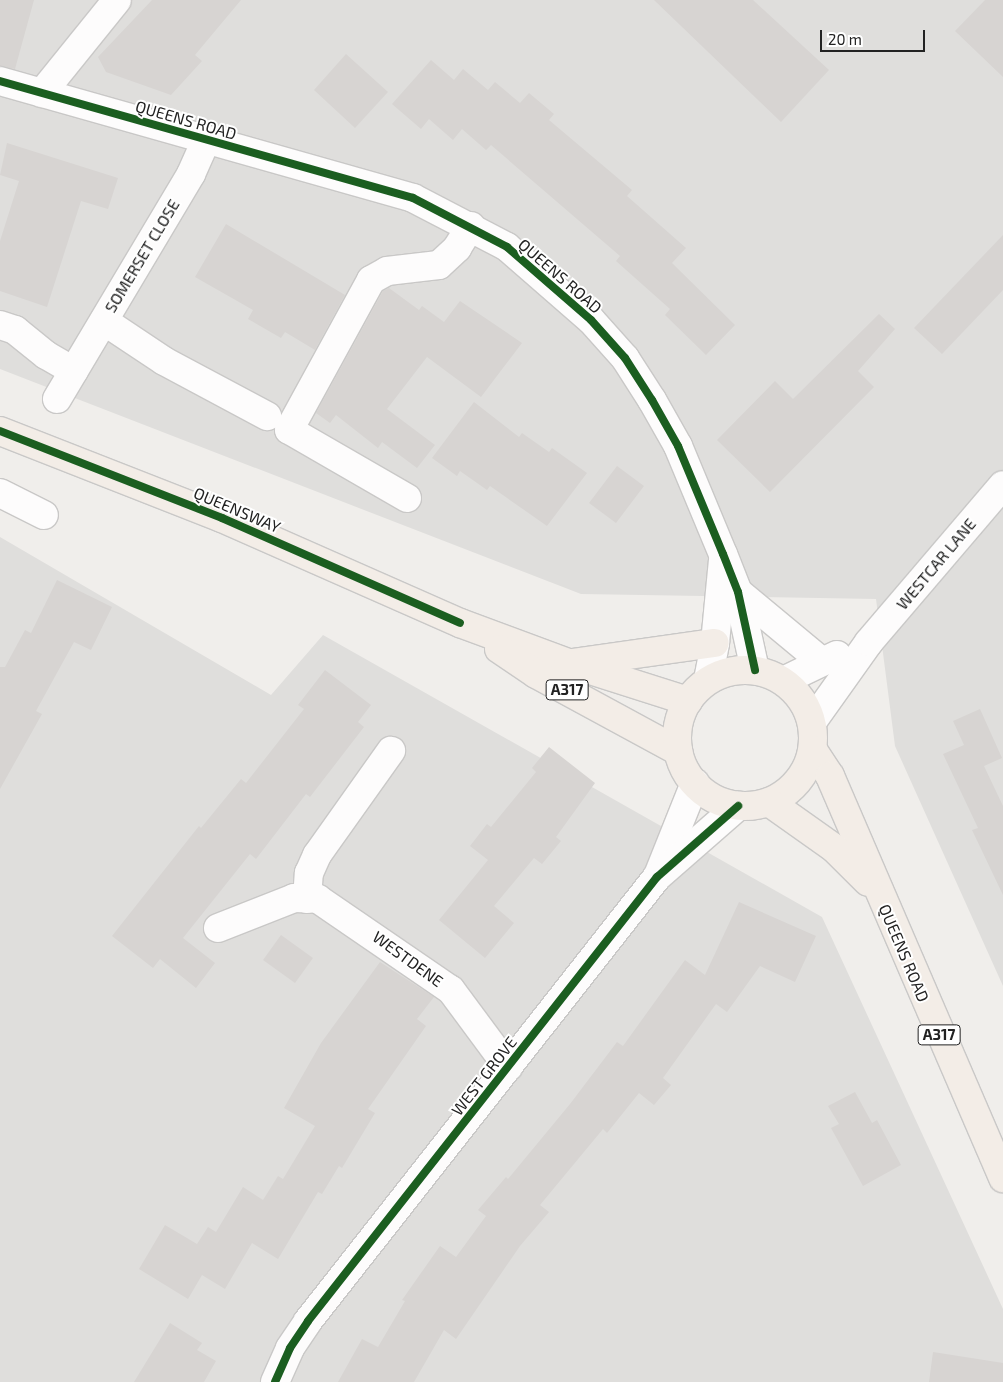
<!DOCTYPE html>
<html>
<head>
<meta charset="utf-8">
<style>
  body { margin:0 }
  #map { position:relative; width:1003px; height:1382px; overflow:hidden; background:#f0eeeb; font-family:"Exo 2",sans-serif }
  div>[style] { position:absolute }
  .residential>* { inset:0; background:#dfdedc }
  .building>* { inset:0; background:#d7d4d2 }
  .roads { filter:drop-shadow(1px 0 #c9c8c7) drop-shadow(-1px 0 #c9c8c7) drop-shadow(0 1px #c9c8c7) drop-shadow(0 -1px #c9c8c7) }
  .minor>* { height:28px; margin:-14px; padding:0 14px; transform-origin:14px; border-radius:14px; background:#fdfcfc }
  .major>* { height:28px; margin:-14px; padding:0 14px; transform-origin:14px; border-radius:14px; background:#f3ede7 }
  .major>.ring { margin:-14px; padding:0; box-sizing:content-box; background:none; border:28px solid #f3ede7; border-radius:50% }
  .cycleway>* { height:8px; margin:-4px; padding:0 4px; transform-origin:4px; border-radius:4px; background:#1b5e20 }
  span { translate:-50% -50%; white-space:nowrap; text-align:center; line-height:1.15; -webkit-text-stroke:4px #fff; paint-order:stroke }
  .shield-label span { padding:1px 4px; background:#fff; border:1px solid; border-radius:4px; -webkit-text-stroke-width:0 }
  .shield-label { font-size:15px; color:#222; font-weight:700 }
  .street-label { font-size:16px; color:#222 }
  .scale { position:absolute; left:820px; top:30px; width:105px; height:22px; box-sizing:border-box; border:2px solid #222; border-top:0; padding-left:6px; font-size:15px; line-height:18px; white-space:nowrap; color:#222; -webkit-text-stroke:4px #fff; paint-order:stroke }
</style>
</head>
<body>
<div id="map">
  <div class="residential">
    <div style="clip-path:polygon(0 0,1003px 0,1003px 986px,895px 746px,876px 599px,581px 594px,0 369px)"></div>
    <div style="clip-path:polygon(0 537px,271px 695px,323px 635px,822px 917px,1003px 1309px,1003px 1382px,0 1382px)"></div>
  </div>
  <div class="building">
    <div style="clip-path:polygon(0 0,34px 0,15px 69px,0 66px)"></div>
    <div style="clip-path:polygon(152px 0,241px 0,195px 55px,202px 61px,171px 95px,106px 72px,98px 57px)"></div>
    <div style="clip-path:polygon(654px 0,753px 0,829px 70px,781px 122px)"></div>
    <div style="clip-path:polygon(985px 0,1003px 0,1003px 77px,955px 31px)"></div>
    <div style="clip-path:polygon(346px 54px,388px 92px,355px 128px,314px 90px)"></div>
    <div style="clip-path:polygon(431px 60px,454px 80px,463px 69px,488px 90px,495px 82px,520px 103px,529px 93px,554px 114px,549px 120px,632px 190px,627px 196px,686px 248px,672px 263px,735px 325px,706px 355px,665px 315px,670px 309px,616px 261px,620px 256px,491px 145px,486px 150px,462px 129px,453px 140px,429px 119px,421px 129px,392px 104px)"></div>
    <div style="clip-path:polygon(7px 143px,118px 178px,108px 209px,81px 201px,47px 307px,0 291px,0 241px,19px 181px,0 175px)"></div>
    <div style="clip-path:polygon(226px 224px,345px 295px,315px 350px,285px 332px,281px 338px,248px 319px,253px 310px,195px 277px)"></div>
    <div style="clip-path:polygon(1003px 235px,1003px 290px,942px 354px,914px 328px)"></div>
    <div style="clip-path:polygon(389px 288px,419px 310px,422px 306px,444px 322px,460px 301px,522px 343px,481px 397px,427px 357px,387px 409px,435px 445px,417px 468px,382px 442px,378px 448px,336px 415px,330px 423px,316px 413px,383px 291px)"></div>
    <div style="clip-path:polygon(879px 314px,895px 329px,858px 371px,874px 387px,770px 492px,717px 440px,775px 381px,793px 399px)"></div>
    <div style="clip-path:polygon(474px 402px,519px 437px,522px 433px,549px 452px,552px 448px,587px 473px,547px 526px,490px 486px,487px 490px,460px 471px,457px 476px,432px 458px)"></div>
    <div style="clip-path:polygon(617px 466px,644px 486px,616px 523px,589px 503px)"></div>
    <div style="clip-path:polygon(57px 580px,112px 607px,91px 650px,74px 642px,36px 711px,42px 714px,0 789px,0 667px,5px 667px,25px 630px,31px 633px)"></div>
    <div style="clip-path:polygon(325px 670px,371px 705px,358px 722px,364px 727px,310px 797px,306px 794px,256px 859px,250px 854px,183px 938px,215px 963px,196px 988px,160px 959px,153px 968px,112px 936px,199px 826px,201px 828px,241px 779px,246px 783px,304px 709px,298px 705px)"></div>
    <div style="clip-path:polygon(980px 709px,1002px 758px,984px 766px,1003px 806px,1003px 895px,972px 830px,978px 828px,943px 754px,964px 745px,953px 721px)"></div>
    <div style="clip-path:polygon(549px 747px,595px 783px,556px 837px,561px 841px,542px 864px,534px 858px,494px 906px,514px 923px,485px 958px,439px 920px,488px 860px,470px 846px,487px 824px,491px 827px,536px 772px,532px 768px)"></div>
    <div style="clip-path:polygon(739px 902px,816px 936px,795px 982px,760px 966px,727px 1012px,716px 1004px,663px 1078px,671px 1085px,654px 1105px,639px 1093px,607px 1133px,603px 1129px,540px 1205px,549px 1212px,520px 1246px,456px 1339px,444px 1330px,414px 1382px,338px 1382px,362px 1339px,378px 1347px,405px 1301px,402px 1300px,440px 1246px,456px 1257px,486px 1216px,478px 1210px,506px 1177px,508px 1179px,570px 1104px,617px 1042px,623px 1046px,685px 960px,705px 975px)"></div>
    <div style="clip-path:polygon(281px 935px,313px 958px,295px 983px,263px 960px)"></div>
    <div style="clip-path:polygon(380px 962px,434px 997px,417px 1019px,426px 1026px,368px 1109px,375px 1113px,342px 1168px,339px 1166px,322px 1194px,318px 1192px,278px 1259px,252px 1243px,225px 1289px,202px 1275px,188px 1299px,139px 1269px,165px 1225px,197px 1244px,208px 1227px,216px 1232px,243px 1187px,263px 1200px,278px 1176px,283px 1179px,315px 1126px,284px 1108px,321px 1043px)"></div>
    <div style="clip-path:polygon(855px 1092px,872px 1123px,877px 1120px,901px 1165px,863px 1186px,831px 1128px,839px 1124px,828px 1106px)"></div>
    <div style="clip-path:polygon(170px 1323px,202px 1343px,197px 1350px,216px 1361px,204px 1382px,134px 1382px)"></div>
    <div style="clip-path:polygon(933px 1352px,1003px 1363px,1003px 1382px,929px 1382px)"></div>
  </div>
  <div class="roads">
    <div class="minor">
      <div style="left:0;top:81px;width:429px;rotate:15.8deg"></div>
      <div style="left:413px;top:198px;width:106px;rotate:27.5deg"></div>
      <div style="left:507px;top:247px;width:111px;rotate:41deg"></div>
      <div style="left:591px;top:320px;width:51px;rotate:48.2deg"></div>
      <div style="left:625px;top:358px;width:50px;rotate:57.3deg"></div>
      <div style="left:652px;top:400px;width:53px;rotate:60.5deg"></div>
      <div style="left:678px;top:446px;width:117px;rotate:67.4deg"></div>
      <div style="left:723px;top:554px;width:41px;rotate:68.5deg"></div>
      <div style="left:738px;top:592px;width:80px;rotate:77.7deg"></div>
      <div style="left:42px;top:93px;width:119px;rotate:-51.1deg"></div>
      <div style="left:104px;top:321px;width:72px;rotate:33.7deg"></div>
      <div style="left:164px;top:361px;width:117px;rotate:28.1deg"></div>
      <div style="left:0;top:325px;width:16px;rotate:18deg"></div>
      <div style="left:15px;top:330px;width:40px;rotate:39deg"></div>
      <div style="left:46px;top:355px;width:32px;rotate:30deg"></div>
      <div style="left:57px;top:399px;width:262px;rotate:-59.2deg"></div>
      <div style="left:191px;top:174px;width:37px;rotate:-66deg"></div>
      <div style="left:0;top:493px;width:49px;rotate:26.6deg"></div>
      <div style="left:407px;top:498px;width:136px;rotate:-150deg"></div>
      <div style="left:289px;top:430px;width:171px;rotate:-61.3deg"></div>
      <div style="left:371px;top:280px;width:18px;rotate:-29deg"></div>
      <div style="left:387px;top:271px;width:52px;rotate:-6.6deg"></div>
      <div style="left:439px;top:265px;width:25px;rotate:-43deg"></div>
      <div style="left:457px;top:248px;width:26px;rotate:-58deg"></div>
      <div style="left:738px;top:592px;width:108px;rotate:39.7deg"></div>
      <div style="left:708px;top:680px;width:38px;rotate:-79deg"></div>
      <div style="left:715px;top:643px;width:83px;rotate:-84.5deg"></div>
      <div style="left:783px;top:681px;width:60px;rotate:-25.7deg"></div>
      <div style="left:812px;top:722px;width:98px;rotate:-54.5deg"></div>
      <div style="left:869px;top:642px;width:206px;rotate:-49.5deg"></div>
      <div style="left:659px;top:873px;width:97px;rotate:-68.2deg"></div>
      <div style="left:307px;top:899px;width:26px;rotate:-86deg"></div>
      <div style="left:309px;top:873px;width:20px;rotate:-66deg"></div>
      <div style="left:317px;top:855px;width:128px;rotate:-54.6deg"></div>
      <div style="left:218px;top:928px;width:82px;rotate:-21.5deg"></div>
      <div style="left:294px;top:898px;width:24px;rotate:2deg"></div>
      <div style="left:318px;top:899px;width:161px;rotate:34.4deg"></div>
      <div style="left:451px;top:990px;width:96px;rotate:53.5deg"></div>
      <div style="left:275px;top:1382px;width:37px;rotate:-66deg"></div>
      <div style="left:290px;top:1348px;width:32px;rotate:-56deg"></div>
      <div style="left:308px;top:1321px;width:565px;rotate:-51.83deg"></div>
      <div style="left:657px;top:877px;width:108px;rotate:-41.2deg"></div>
    </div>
    <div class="major">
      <div style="left:0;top:431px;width:238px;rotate:21.4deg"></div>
      <div style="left:222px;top:518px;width:260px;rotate:23.8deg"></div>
      <div style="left:460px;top:623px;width:115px;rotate:20.3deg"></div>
      <div style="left:568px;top:663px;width:126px;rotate:17.6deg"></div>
      <div style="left:499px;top:649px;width:45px;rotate:34deg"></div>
      <div style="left:536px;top:674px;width:162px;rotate:28.5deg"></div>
      <div style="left:572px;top:663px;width:144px;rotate:-8deg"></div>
      <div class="ring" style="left:677px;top:670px;width:108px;height:108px"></div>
      <div style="left:813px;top:750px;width:31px;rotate:57deg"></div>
      <div style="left:830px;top:776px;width:438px;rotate:66.7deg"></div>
      <div style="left:769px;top:802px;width:80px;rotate:35.3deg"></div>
      <div style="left:834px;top:848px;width:48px;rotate:45deg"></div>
    </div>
  </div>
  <div class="cycleway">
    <div style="left:0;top:81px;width:429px;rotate:15.8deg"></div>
    <div style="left:413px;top:198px;width:106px;rotate:27.5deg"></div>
    <div style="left:507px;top:247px;width:111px;rotate:41deg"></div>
    <div style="left:591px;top:320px;width:51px;rotate:48.2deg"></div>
    <div style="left:625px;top:358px;width:50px;rotate:57.3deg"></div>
    <div style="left:652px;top:400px;width:53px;rotate:60.5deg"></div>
    <div style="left:678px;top:446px;width:117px;rotate:67.4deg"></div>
    <div style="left:723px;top:554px;width:41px;rotate:68.5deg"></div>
    <div style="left:738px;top:592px;width:80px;rotate:77.7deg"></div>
    <div style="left:0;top:431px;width:238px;rotate:21.4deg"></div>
    <div style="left:222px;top:518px;width:260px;rotate:23.8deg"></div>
    <div style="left:275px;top:1382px;width:37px;rotate:-66deg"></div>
    <div style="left:290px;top:1348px;width:32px;rotate:-56deg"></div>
    <div style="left:308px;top:1321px;width:565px;rotate:-51.83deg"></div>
    <div style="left:657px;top:877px;width:108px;rotate:-41.2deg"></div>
  </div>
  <div class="shield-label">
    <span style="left:567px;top:690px">A317</span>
    <span style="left:939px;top:1035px">A317</span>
  </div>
  <div class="street-label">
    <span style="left:186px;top:120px;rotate:16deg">QUEENS ROAD</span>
    <span style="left:142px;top:256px;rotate:-59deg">SOMERSET CLOSE</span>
    <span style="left:560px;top:276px;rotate:41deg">QUEENS ROAD</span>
    <span style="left:237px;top:510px;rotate:23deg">QUEENSWAY</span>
    <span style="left:936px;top:564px;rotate:-50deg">WESTCAR LANE</span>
    <span style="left:904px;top:953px;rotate:67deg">QUEENS ROAD</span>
    <span style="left:408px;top:959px;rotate:36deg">WESTDENE</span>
    <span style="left:484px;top:1076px;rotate:-52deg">WEST GROVE</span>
  </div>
  <div class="scale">20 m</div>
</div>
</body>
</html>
